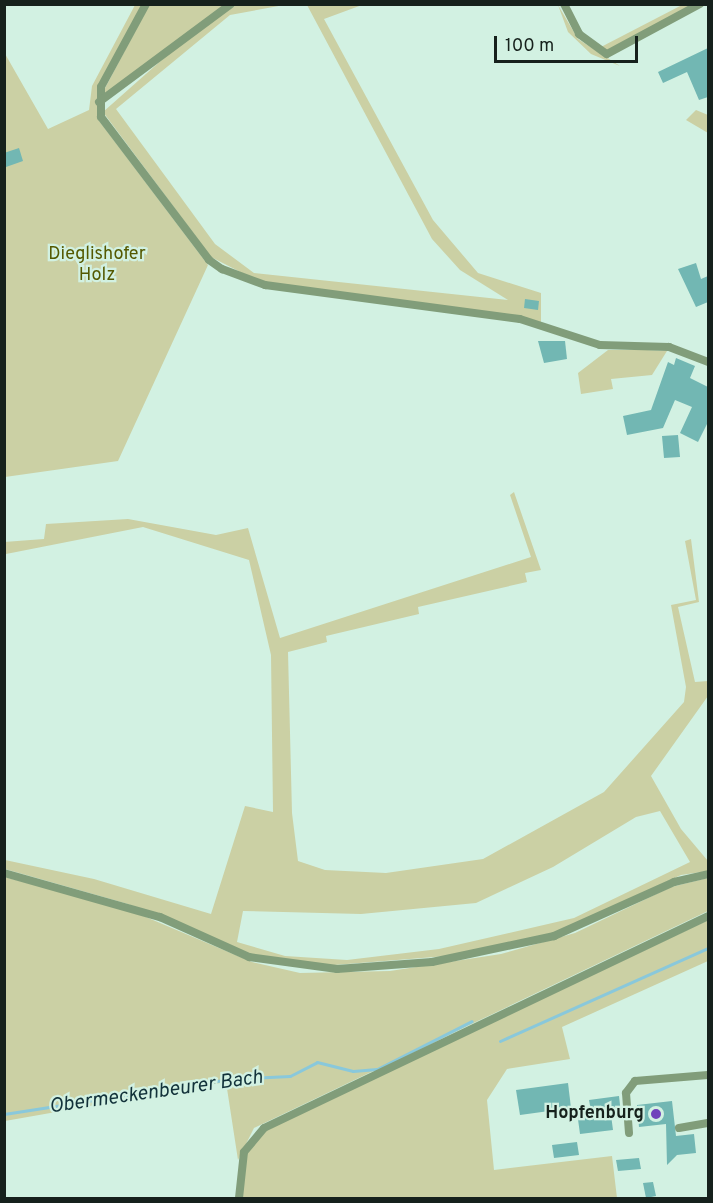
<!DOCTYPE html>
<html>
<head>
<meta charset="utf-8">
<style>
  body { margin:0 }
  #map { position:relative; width:713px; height:1203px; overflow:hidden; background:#d2f1e2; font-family:Overpass,sans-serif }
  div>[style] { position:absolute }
  .green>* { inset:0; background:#cbd0a4 }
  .stream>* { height:3px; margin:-1.5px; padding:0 1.5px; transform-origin:1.5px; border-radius:1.5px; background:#89c8db }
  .building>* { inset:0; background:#72b7b3 }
  .minor>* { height:8px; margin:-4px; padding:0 4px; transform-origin:4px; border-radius:4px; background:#819d7a }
  .dots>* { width:16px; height:16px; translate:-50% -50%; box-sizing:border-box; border:3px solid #d2f1e2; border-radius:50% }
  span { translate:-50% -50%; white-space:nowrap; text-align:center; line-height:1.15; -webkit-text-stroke:4.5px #d2f1e2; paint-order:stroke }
  .park-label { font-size:18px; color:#545900 }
  .poi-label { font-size:18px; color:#16211c; font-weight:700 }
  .right { translate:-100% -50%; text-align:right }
  .water-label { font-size:20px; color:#12323a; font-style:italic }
  .frame { position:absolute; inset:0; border:6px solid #16211c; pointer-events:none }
  .scale { position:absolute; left:494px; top:36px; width:144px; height:27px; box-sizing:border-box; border:3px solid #16211c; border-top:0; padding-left:8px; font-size:18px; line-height:21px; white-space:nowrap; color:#16211c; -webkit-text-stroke:4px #d2f1e2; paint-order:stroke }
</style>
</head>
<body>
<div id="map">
  <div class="green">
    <div style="clip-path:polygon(135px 5px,143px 5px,97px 89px,97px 118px,208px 265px,118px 461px,5px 477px,4px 52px,48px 129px,89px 110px,92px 86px)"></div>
    <div style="clip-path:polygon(149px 5px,225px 5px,104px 96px,104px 90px)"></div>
    <div style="clip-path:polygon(236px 5px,284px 5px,230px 15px,116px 109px,215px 244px,254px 273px,508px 300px,460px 270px,432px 239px,307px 5px,362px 5px,324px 19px,433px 220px,478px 273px,541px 293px,541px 322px,260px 282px,211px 257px,103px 112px,182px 42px)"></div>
    <div style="clip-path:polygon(558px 5px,578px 39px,620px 66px,591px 54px,568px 32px)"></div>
    <div style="clip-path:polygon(682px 5px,693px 5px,611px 51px,599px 48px)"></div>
    <div style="clip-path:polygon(696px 110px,708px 115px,708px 133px,686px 120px)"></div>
    <div style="clip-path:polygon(608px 350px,647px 350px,667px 351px,652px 375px,611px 379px,613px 389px,581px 394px,578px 373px)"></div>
    <div style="clip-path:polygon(evenodd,514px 492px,541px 570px,525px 573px,527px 582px,418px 607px,419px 614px,326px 636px,327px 642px,288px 652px,292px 813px,298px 861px,325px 870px,386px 873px,483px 859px,604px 792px,684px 702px,686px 687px,671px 605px,696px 600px,685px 541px,691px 539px,699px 602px,678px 607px,695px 682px,708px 681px,708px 696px,651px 776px,681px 829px,708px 861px,708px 871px,681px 875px,560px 931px,459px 955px,322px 966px,251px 955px,128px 904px,5px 869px,5px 860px,94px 879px,211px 914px,245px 806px,273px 812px,271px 655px,249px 560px,143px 527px,6px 554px,4px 542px,44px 539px,46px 524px,128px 519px,216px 535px,248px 528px,280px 638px,531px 557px,510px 495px,514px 492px,660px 811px,690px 862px,574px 918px,439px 949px,347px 960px,285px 956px,237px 942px,243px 911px,361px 914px,476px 903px,553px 867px,636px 817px,660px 811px)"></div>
    <div style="clip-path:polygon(4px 877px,120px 906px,252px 962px,300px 973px,390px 971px,501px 954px,575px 933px,671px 887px,708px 878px,708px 911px,254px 1128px,238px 1160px,226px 1082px,5px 1121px)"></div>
    <div style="clip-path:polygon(708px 920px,708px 961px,562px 1027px,570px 1059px,507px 1069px,487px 1100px,494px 1170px,612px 1156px,617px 1198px,242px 1198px,246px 1154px,266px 1130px)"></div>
  </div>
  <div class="stream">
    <div style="left:500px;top:1041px;width:228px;rotate:-24.1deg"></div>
    <div style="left:4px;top:1114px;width:230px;rotate:-8.8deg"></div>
    <div style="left:231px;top:1079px;width:59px;rotate:-2.9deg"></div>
    <div style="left:290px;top:1076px;width:30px;rotate:-27deg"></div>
    <div style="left:317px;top:1062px;width:37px;rotate:14deg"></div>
    <div style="left:353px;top:1071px;width:24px;rotate:-5deg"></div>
    <div style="left:377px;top:1069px;width:106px;rotate:-26.8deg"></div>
  </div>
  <div class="building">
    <div style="clip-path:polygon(708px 48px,708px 97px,699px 100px,687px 72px,663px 83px,658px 72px)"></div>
    <div style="clip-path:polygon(19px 148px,23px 161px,6px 167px,4px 153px)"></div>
    <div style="clip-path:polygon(696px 263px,701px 279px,708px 276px,708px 302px,696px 307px,678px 269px)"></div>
    <div style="clip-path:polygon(525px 299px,539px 301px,538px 310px,524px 308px)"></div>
    <div style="clip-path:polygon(538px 341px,565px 341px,567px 359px,544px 363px)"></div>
    <div style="clip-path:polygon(676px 358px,695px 366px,690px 378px,708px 387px,708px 422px,698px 442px,680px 433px,692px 407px,675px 400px,663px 428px,627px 435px,623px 416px,651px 410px,668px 362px,674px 365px)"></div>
    <div style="clip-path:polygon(678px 435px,680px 457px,664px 458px,662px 436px)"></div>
    <div style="clip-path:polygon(568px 1083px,571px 1108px,520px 1115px,516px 1090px)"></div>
    <div style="clip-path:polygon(619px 1096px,621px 1114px,611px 1115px,613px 1130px,580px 1134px,577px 1112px,591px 1111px,589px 1100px)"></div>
    <div style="clip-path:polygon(672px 1101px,676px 1136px,694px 1134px,696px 1153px,677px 1155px,667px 1165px,666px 1124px,639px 1127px,637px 1105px)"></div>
    <div style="clip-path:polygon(577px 1142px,579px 1155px,554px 1158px,552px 1145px)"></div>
    <div style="clip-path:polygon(639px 1158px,641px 1169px,618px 1171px,616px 1160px)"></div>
    <div style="clip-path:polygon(653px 1182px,656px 1196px,646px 1198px,643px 1183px)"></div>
  </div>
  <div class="minor">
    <div style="left:146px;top:4px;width:94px;rotate:118.5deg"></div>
    <div style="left:101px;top:87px;width:30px;rotate:90deg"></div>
    <div style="left:101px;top:117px;width:179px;rotate:52.9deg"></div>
    <div style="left:209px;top:260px;width:16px;rotate:35deg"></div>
    <div style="left:222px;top:269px;width:46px;rotate:20.4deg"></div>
    <div style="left:265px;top:285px;width:257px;rotate:7.6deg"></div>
    <div style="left:520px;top:319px;width:84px;rotate:18deg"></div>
    <div style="left:600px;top:345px;width:69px;rotate:1.7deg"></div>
    <div style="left:669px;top:347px;width:42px;rotate:21deg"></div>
    <div style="left:564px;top:4px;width:34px;rotate:63deg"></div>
    <div style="left:579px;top:34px;width:34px;rotate:36deg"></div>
    <div style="left:607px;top:54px;width:106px;rotate:-28.3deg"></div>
    <div style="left:99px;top:102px;width:164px;rotate:-36.6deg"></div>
    <div style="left:4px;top:873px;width:162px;rotate:15.8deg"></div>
    <div style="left:160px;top:917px;width:98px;rotate:24.2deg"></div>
    <div style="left:249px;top:957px;width:89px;rotate:7.8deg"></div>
    <div style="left:337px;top:969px;width:95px;rotate:-4.2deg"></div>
    <div style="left:432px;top:962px;width:125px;rotate:-12deg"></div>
    <div style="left:554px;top:936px;width:132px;rotate:-24.2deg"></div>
    <div style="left:674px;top:882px;width:35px;rotate:-13deg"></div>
    <div style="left:679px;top:1128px;width:29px;rotate:-10deg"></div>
    <div style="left:629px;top:1133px;width:40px;rotate:-94.3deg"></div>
    <div style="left:626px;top:1093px;width:15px;rotate:-53deg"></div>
    <div style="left:635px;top:1081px;width:73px;rotate:-4.7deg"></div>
    <div style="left:239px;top:1198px;width:46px;rotate:-83.8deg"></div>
    <div style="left:244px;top:1152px;width:31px;rotate:-50deg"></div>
    <div style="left:264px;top:1128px;width:492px;rotate:-25.5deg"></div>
  </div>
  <div class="dots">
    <div style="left:656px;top:1114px;background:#7043bb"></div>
  </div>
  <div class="park-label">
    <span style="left:97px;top:266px">Dieglishofer<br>Holz</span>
  </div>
  <div class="poi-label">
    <span class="right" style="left:644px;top:1114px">Hopfenburg</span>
  </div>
  <div class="water-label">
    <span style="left:156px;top:1093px;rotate:-8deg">Obermeckenbeurer Bach</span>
  </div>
  <div class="frame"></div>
  <div class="scale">100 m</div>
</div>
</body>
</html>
